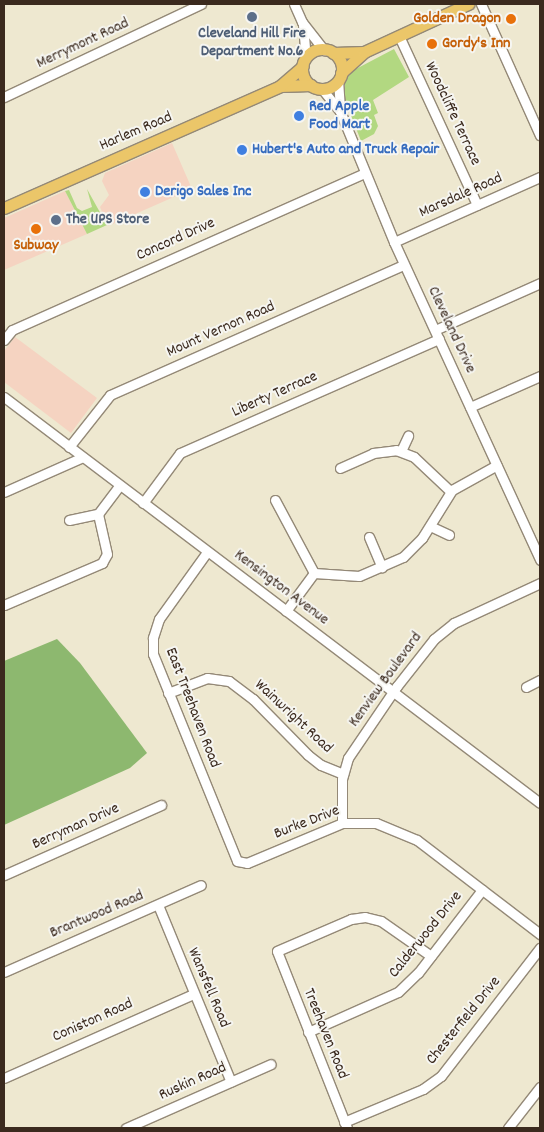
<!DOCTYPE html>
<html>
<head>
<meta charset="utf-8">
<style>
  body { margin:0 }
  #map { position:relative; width:544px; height:1132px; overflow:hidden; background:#eee8d0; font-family:Dekko,sans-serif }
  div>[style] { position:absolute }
  .built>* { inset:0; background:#f5d3c1 }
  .green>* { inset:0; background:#b2d881 }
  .forest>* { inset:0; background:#8db86f }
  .roads { filter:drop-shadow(1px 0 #948977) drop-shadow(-1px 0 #948977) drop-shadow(0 1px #948977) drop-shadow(0 -1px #948977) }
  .minor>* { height:9px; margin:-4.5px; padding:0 4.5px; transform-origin:4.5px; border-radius:4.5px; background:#fff }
  .major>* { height:11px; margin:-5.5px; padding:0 5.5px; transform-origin:5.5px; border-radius:5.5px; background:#ebc669 }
  .major>.ring { margin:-5.5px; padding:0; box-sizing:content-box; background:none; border:11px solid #ebc669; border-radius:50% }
  .dots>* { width:14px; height:14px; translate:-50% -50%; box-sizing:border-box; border:2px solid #f6f6f2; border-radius:50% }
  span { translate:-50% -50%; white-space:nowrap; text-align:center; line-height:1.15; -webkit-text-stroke:4px #f6f6f2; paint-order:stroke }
  .food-label { font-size:16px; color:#c56008; font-weight:700 }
  .right { translate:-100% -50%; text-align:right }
  .left { translate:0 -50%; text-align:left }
  .service-label { font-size:16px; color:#4e5e75; font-weight:700 }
  .street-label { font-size:16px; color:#3b2a1e }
  .shop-label { font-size:16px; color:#366cbe; font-weight:700 }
  .frame { position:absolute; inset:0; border:5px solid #3b2a1e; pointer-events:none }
</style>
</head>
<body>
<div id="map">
  <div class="built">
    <div style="clip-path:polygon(172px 143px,192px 189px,108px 226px,100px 207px,109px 195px,102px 181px,105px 173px)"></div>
    <div style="clip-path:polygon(65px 191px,87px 234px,4px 270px,4px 218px)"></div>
    <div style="clip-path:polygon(15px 337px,97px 398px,71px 433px,4px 382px,4px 351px)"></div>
  </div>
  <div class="green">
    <div style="clip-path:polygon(394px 49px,409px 77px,373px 100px,378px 113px,374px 115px,378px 126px,374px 134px,361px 141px,345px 100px,345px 80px,354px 70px)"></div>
    <div style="clip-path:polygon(87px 189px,107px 225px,87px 234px,65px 191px,69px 190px,77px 208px,82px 211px,92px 207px)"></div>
  </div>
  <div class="forest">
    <div style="clip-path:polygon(57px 639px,80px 663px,147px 753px,130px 768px,4px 825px,4px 661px)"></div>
  </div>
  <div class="roads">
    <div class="minor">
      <div style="left:294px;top:4px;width:20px;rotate:66deg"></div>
      <div style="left:302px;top:22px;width:36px;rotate:52deg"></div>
      <div style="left:481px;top:4px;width:144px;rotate:65.8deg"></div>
      <div style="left:303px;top:25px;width:32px;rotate:85deg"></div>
      <div style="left:399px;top:36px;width:186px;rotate:65.2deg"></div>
      <div style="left:338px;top:80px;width:31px;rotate:86deg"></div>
      <div style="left:322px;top:89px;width:28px;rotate:51deg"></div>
      <div style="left:340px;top:111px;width:142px;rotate:67.6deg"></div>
      <div style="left:394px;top:242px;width:350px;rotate:65.3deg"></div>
      <div style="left:4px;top:97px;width:218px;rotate:-25.3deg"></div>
      <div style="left:394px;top:242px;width:160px;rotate:-24deg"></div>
      <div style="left:435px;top:330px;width:115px;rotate:-24.1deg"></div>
      <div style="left:4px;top:340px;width:13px;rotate:-51deg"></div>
      <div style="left:12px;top:330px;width:386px;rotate:-24deg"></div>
      <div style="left:4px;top:397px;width:672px;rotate:37.14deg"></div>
      <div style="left:470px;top:407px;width:77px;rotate:-23.9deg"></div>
      <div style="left:69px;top:447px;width:66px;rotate:-51.7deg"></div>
      <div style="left:110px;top:395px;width:321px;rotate:-23.9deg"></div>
      <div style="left:401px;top:451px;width:17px;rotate:-65deg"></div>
      <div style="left:340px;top:468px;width:36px;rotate:-24deg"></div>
      <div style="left:373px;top:453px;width:23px;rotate:-7deg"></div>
      <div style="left:396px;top:450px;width:19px;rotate:21deg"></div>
      <div style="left:414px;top:457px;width:50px;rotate:43.4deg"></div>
      <div style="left:4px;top:492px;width:86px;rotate:-23.9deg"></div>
      <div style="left:275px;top:500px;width:83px;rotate:61.9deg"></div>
      <div style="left:143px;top:503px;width:62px;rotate:-53.5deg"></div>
      <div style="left:180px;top:453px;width:283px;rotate:-23.8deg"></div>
      <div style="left:69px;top:520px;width:30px;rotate:-12deg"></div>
      <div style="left:430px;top:526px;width:21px;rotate:25deg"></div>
      <div style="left:369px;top:537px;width:33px;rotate:67deg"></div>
      <div style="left:207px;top:552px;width:82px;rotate:125.6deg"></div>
      <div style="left:159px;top:619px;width:20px;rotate:108deg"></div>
      <div style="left:153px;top:638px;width:16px;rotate:90deg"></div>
      <div style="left:153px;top:654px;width:223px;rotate:67.9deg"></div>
      <div style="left:237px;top:861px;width:10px;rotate:11deg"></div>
      <div style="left:247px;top:863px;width:103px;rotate:-22.8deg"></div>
      <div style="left:342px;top:823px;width:34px"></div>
      <div style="left:376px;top:823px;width:44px;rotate:22.5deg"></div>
      <div style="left:417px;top:840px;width:155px;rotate:37.4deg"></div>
      <div style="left:314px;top:573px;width:45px;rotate:3.8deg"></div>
      <div style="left:359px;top:576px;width:48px;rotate:-23.4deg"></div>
      <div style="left:403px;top:557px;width:27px;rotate:-45deg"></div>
      <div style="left:422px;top:538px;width:57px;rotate:-58deg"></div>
      <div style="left:452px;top:490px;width:51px;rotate:-29.1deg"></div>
      <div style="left:4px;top:605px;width:107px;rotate:-23.2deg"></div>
      <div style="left:102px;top:563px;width:10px;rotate:-61deg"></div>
      <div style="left:107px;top:554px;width:41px;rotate:-102.7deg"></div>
      <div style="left:98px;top:514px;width:36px;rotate:-53deg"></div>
      <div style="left:286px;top:611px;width:47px;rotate:-53.6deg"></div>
      <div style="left:526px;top:687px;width:16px;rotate:-27deg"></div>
      <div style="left:168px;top:693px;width:42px;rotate:-21deg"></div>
      <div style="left:207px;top:678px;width:22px;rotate:8deg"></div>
      <div style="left:229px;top:681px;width:30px;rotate:37deg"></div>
      <div style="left:253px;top:699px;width:78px;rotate:45.5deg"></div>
      <div style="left:308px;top:755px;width:16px;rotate:38deg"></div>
      <div style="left:321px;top:765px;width:24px;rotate:22deg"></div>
      <div style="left:342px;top:823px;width:44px;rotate:-90deg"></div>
      <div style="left:342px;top:779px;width:22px;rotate:-74deg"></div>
      <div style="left:348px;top:758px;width:87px;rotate:-55.8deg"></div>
      <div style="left:397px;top:686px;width:60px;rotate:-51.8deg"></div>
      <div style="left:434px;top:639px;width:26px;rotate:-39deg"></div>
      <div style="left:454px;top:623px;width:95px;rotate:-24.9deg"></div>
      <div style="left:4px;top:875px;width:172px;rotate:-24deg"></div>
      <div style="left:158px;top:905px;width:191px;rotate:67.6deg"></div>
      <div style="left:4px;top:972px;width:215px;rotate:-23.8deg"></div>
      <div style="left:308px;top:1032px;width:98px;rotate:-24deg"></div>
      <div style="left:398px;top:992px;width:28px;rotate:-44deg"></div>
      <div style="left:418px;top:973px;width:105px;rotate:-52.4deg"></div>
      <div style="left:4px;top:1078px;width:208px;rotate:-23.9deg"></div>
      <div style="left:344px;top:1122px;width:86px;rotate:-22.7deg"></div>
      <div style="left:423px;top:1089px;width:22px;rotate:-36deg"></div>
      <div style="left:441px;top:1076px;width:162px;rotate:-52.3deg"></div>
      <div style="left:126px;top:1128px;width:158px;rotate:-23.8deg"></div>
      <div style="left:347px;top:1128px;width:190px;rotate:-111.6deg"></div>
      <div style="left:277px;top:951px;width:81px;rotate:-23.4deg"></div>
      <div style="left:351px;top:919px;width:14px;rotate:-8deg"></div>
      <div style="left:365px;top:917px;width:16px;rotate:14deg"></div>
      <div style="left:381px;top:921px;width:61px;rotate:35deg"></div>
      <div style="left:508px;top:1128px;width:52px;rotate:-52deg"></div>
    </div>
    <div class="major">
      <div class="ring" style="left:302px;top:49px;width:29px;height:29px"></div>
      <div style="left:333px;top:53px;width:31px;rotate:-2deg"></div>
      <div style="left:341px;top:73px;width:31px;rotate:-42deg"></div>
      <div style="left:364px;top:52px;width:115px;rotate:-24.8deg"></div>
      <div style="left:280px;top:86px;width:31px;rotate:-2deg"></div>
      <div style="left:4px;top:208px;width:302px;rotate:-23.8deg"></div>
      <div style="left:280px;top:86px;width:30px;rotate:-41deg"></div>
    </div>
  </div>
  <div class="dots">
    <div style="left:252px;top:17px;background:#5c6f8a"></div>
    <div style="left:511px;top:19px;background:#e8710a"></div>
    <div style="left:432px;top:44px;background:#e8710a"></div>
    <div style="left:299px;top:116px;background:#3f7fe0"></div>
    <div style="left:242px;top:150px;background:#3f7fe0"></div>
    <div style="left:145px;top:192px;background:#3f7fe0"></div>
    <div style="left:56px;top:220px;background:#5c6f8a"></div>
    <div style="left:36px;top:229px;background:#e8710a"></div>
  </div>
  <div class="food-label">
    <span class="right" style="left:501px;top:19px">Golden Dragon</span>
    <span class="left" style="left:442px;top:44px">Gordy's Inn</span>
    <span style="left:36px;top:246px">Subway</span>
  </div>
  <div class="service-label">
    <span style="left:252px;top:43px">Cleveland Hill Fire<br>Department No.6</span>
    <span class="left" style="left:66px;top:220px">The UPS Store</span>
  </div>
  <div class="street-label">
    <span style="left:83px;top:44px;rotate:-25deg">Merrymont Road</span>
    <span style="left:452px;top:114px;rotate:65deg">Woodcliffe Terrace</span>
    <span style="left:136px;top:132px;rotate:-23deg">Harlem Road</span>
    <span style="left:461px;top:196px;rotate:-24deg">Marsdale Road</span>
    <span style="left:176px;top:240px;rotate:-24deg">Concord Drive</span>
    <span style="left:221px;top:330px;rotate:-24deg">Mount Vernon Road</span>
    <span style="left:451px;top:330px;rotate:65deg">Cleveland Drive</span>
    <span style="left:275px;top:395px;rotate:-24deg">Liberty Terrace</span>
    <span style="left:281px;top:588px;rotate:37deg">Kensington Avenue</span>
    <span style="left:386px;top:680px;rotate:-54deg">Kenview Boulevard</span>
    <span style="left:192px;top:708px;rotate:69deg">East Treehaven Road</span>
    <span style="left:293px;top:717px;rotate:43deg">Wainwright Road</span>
    <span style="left:307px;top:823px;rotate:-21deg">Burke Drive</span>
    <span style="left:76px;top:827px;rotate:-24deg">Berryman Drive</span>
    <span style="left:97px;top:915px;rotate:-23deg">Brantwood Road</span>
    <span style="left:426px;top:935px;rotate:-51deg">Calderwood Drive</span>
    <span style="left:208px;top:988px;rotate:67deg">Wansfell Road</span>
    <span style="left:93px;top:1021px;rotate:-24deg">Coniston Road</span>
    <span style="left:464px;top:1021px;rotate:-51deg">Chesterfield Drive</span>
    <span style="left:325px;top:1034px;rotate:68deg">Treehaven Road</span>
    <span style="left:193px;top:1082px;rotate:-24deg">Ruskin Road</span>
  </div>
  <div class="shop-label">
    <span class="left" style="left:309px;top:116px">Red Apple<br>Food Mart</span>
    <span class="left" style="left:252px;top:150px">Hubert's Auto and Truck Repair</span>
    <span class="left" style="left:155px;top:192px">Derigo Sales Inc</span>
  </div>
  <div class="frame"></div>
</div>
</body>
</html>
